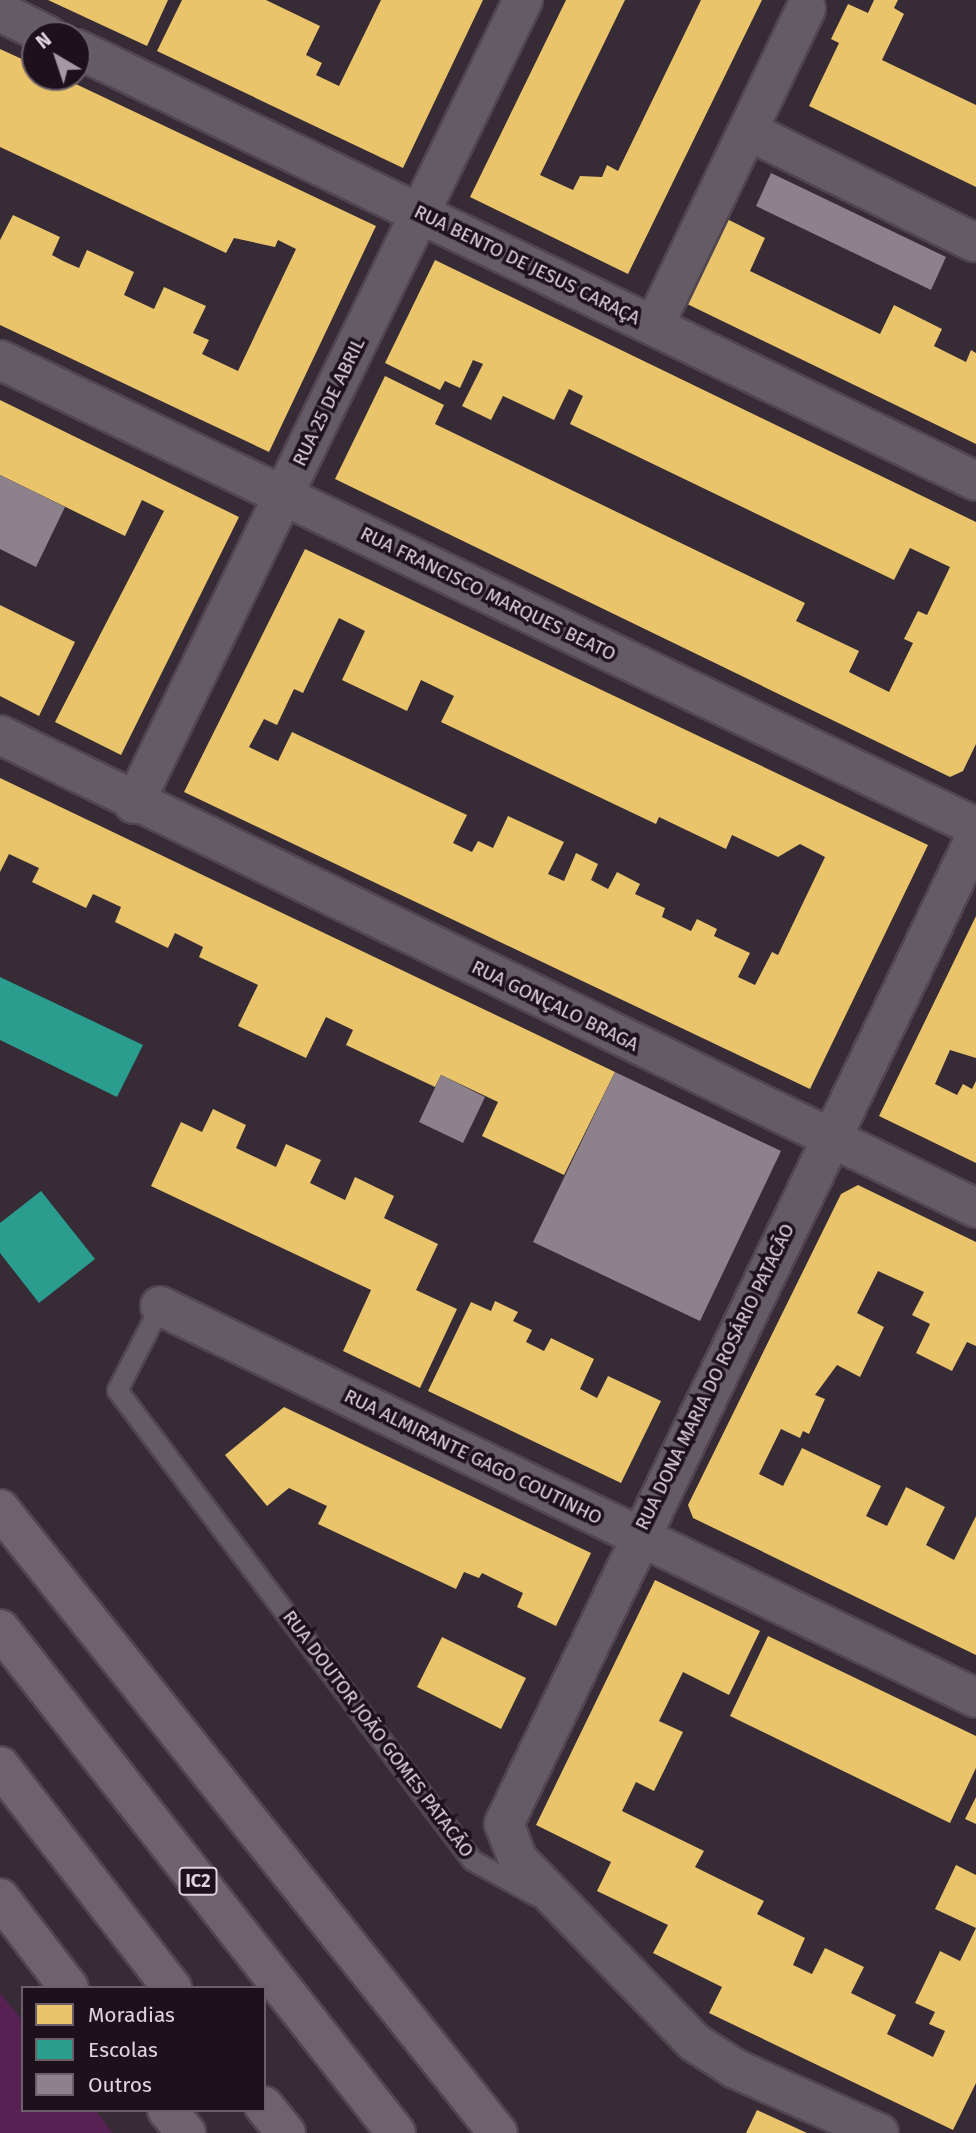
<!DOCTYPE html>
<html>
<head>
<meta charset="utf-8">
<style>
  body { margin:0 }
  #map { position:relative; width:976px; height:2133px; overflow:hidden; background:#372b36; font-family:"Fira Sans",sans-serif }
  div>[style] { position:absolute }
  .green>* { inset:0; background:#582153 }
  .homes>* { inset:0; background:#e9c46a }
  .schools>* { inset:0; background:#2a9d8f }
  .building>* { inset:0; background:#8d828c }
  .roads { filter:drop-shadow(2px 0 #51464f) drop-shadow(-2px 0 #51464f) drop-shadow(0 2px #51464f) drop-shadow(0 -2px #51464f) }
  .service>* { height:19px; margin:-9.5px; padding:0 9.5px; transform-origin:9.5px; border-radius:9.5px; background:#655b64 }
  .minor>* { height:38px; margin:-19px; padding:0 19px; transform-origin:19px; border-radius:19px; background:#655b64 }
  .trunk>* { height:38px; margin:-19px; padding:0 19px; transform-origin:19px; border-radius:19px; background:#70616e }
  span { translate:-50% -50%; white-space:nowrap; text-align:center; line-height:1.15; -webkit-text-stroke:7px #1d121c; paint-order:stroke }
  .shield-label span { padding:2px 5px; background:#1d121c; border:2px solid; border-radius:5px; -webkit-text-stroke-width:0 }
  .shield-label { font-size:18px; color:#e1d2de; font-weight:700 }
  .street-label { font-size:19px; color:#e1d2de }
  .legend { position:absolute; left:21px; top:1986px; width:245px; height:126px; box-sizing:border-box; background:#1d121c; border:2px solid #6b5f6a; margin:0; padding:9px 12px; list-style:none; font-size:21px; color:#e1d2de }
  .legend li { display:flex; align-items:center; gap:14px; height:35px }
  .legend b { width:35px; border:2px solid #6b5f6a }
  .north { position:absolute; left:21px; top:21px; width:70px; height:70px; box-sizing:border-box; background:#1d121c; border:2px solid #6b5f6a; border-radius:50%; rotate:321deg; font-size:19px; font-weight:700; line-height:28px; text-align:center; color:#e1d2de }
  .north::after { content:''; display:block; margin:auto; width:24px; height:32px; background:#a698a3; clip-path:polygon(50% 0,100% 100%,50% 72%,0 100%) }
</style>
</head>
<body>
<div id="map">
  <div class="green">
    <div style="clip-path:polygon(0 1993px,23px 2021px,23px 2110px,95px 2110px,113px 2133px,0 2133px)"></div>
  </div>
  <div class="homes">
    <div style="clip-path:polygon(48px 0,168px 0,147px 46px)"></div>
    <div style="clip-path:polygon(182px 0,266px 0,320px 26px,306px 55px,322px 63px,316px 75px,339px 86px,381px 0,483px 0,403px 168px,157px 51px)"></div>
    <div style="clip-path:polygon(566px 0,625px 0,540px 175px,573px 190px,580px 176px,602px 177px,607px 165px,618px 171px,701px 0,762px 0,628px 274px,470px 197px)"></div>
    <div style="clip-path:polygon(874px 0,898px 0,894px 8px,904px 14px,882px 60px,976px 105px,976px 187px,809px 106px,839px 43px,831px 39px,848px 4px,868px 13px)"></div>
    <div style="clip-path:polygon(0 49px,35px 65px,35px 77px,61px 77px,376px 226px,269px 452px,0 325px,0 240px,13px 215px,60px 237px,52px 255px,63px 261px,79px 268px,87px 250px,134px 272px,124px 295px,154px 309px,164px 287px,206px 306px,193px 333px,209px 340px,202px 354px,238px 371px,296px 249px,278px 240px,275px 247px,234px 238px,226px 253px,0 147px)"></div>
    <div style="clip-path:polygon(723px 217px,765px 238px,750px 271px,880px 334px,894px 305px,942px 329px,934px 346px,966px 362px,971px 350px,976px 353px,976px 444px,681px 301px)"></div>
    <div style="clip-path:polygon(435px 260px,976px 522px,976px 744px,963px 771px,950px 777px,335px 479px,385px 376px,444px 405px,435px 424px,805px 603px,796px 621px,859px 651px,849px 672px,889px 692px,913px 643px,904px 639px,918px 611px,927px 615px,950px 567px,910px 548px,894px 580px,570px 424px,583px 396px,569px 389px,554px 420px,503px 396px,491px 420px,462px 406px,483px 364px,473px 360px,460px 388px,445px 381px,440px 390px,385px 363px)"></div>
    <div style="clip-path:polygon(0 400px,239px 517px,121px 755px,55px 722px,164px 511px,142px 500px,125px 536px,0 475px)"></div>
    <div style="clip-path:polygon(evenodd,305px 549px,928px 845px,810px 1089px,184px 792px,305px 549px,339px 618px,365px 631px,342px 680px,407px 711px,421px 680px,454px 696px,441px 722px,656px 824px,659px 817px,726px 849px,732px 835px,778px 857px,800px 844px,825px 857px,778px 955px,772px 952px,755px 985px,738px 977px,750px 953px,714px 936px,717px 929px,697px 919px,691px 931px,662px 917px,665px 908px,635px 894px,640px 884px,617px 872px,608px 889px,591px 880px,598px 864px,576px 853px,564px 881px,548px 874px,564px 842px,508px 816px,493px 848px,478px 841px,472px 852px,453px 843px,467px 815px,292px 732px,278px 761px,249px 747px,264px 719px,277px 725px,294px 689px,303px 693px,339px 618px)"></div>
    <div style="clip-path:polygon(0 605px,75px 642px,39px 716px,0 696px)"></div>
    <div style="clip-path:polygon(0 778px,615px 1072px,564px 1175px,482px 1136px,498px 1102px,441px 1075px,435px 1087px,346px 1045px,353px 1030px,326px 1017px,306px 1058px,238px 1026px,258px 985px,199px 957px,203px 947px,175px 933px,168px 948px,115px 922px,121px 907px,93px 894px,86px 908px,32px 882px,39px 868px,9px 854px,0 872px)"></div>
    <div style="clip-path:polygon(976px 916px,976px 1058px,950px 1050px,935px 1084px,957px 1095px,963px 1084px,972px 1089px,976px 1081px,976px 1163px,879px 1116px)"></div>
    <div style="clip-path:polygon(213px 1109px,246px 1125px,236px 1148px,276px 1167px,286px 1144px,321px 1160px,310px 1183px,345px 1200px,355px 1177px,394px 1196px,384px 1218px,438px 1244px,416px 1290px,457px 1309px,420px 1388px,343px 1351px,371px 1290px,151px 1186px,181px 1122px,202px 1132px)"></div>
    <div style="clip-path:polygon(858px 1185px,976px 1242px,976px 1346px,967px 1342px,952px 1371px,916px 1353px,930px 1324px,912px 1315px,924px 1292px,878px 1271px,857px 1313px,884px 1327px,860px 1377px,837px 1365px,815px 1395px,825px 1399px,809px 1434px,803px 1431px,800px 1438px,781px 1429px,759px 1474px,783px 1486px,802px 1448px,881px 1486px,866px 1516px,887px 1526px,906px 1487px,945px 1507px,926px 1545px,954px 1560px,976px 1516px,976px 1655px,693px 1518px,688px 1505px,841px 1194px)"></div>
    <div style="clip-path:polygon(495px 1301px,518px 1312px,513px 1321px,532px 1330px,526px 1342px,544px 1351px,551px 1338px,594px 1359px,580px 1389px,597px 1398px,608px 1376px,661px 1401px,621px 1483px,428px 1391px,471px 1302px,491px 1311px)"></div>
    <div style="clip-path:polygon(284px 1407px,591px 1553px,556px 1626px,517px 1607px,523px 1593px,482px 1573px,479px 1578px,464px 1572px,456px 1589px,318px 1524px,327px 1506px,289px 1488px,267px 1506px,225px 1455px)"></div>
    <div style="clip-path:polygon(655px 1580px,760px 1631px,729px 1695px,683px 1672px,659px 1721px,683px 1732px,654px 1791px,636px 1782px,622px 1811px,704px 1851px,695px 1867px,764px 1901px,757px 1914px,805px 1938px,793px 1965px,812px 1974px,825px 1948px,864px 1967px,851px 1993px,896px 2015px,887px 2034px,933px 2057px,945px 2031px,929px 2024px,935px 2012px,915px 2003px,940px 1951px,960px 1961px,976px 1928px,976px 2083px,953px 2130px,709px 2013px,722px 1987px,653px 1953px,668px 1925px,597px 1891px,611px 1862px,536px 1825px)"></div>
    <div style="clip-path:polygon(768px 1636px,976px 1736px,976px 1768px,950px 1823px,730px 1716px)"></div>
    <div style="clip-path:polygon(442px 1637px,526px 1678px,501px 1729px,417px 1687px)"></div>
    <div style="clip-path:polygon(976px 1797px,976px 1824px,965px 1819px)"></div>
    <div style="clip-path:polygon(956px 1865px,976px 1875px,976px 1928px,935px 1909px)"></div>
    <div style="clip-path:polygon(757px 2110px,807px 2133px,746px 2133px)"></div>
  </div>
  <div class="schools">
    <div style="clip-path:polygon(0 977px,143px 1045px,117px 1097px,0 1040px)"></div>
    <div style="clip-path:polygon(41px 1191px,95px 1259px,39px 1303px,0 1253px,0 1223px)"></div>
  </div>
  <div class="building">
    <div style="clip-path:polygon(771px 173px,946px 257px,931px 290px,756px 206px)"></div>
    <div style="clip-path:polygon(0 475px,65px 507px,36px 567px,0 549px)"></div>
    <div style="clip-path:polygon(615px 1072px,781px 1151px,700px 1321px,533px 1242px)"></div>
    <div style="clip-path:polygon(441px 1075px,485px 1097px,463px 1143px,419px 1122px)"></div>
  </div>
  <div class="roads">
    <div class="service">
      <div style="left:160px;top:1306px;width:94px;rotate:117.1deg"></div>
      <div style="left:117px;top:1390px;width:589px;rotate:52.94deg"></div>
      <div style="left:472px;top:1860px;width:74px;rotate:29deg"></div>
    </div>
    <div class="minor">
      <div style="left:0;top:12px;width:52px;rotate:26.1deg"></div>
      <div style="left:77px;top:49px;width:997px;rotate:25.67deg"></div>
      <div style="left:748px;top:131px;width:252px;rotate:26.2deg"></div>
      <div style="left:654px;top:326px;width:352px;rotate:-64.4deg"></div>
      <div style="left:0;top:360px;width:1082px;rotate:25.57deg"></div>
      <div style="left:0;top:735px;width:1085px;rotate:25.86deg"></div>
      <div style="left:134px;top:804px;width:893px;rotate:-64.18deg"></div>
      <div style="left:160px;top:1306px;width:905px;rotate:25.66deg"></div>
      <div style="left:879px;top:2133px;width:159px;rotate:-155.9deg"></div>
      <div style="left:734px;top:2068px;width:48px;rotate:-147deg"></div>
      <div style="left:694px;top:2042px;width:253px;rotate:-134deg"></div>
      <div style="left:518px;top:1860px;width:39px;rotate:-111deg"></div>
      <div style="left:504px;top:1824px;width:1095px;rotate:-64.46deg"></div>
    </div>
    <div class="trunk">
      <div style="left:0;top:1509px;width:798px;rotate:51.41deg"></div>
      <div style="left:0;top:1629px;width:641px;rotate:51.84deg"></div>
      <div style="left:0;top:1766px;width:281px;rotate:52.2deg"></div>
      <div style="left:0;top:1898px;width:113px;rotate:52.5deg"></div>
      <div style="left:264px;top:2106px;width:35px;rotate:51deg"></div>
      <div style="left:167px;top:2110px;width:30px;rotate:50deg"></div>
    </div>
  </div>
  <div class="shield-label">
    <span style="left:198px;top:1881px">IC2</span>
  </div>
  <div class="street-label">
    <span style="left:527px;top:265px;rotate:26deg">RUA BENTO DE JESUS CARAÇA</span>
    <span style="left:329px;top:402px;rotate:-64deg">RUA 25 DE ABRIL</span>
    <span style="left:488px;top:594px;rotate:26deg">RUA FRANCISCO MARQUES BEATO</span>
    <span style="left:555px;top:1006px;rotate:26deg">RUA GONÇALO BRAGA</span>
    <span style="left:715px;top:1377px;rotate:-64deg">RUA DONA MARIA DO ROSÁRIO PATACÃO</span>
    <span style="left:473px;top:1457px;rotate:26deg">RUA ALMIRANTE GAGO COUTINHO</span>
    <span style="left:378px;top:1734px;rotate:53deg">RUA DOUTOR JOÃO GOMES PATACÃO</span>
  </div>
  <ul class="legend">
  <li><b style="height:19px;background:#e9c46a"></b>Moradias</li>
  <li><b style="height:19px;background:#2a9d8f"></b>Escolas</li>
  <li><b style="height:19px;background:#8d828c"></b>Outros</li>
  </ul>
  <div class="north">N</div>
</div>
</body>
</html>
